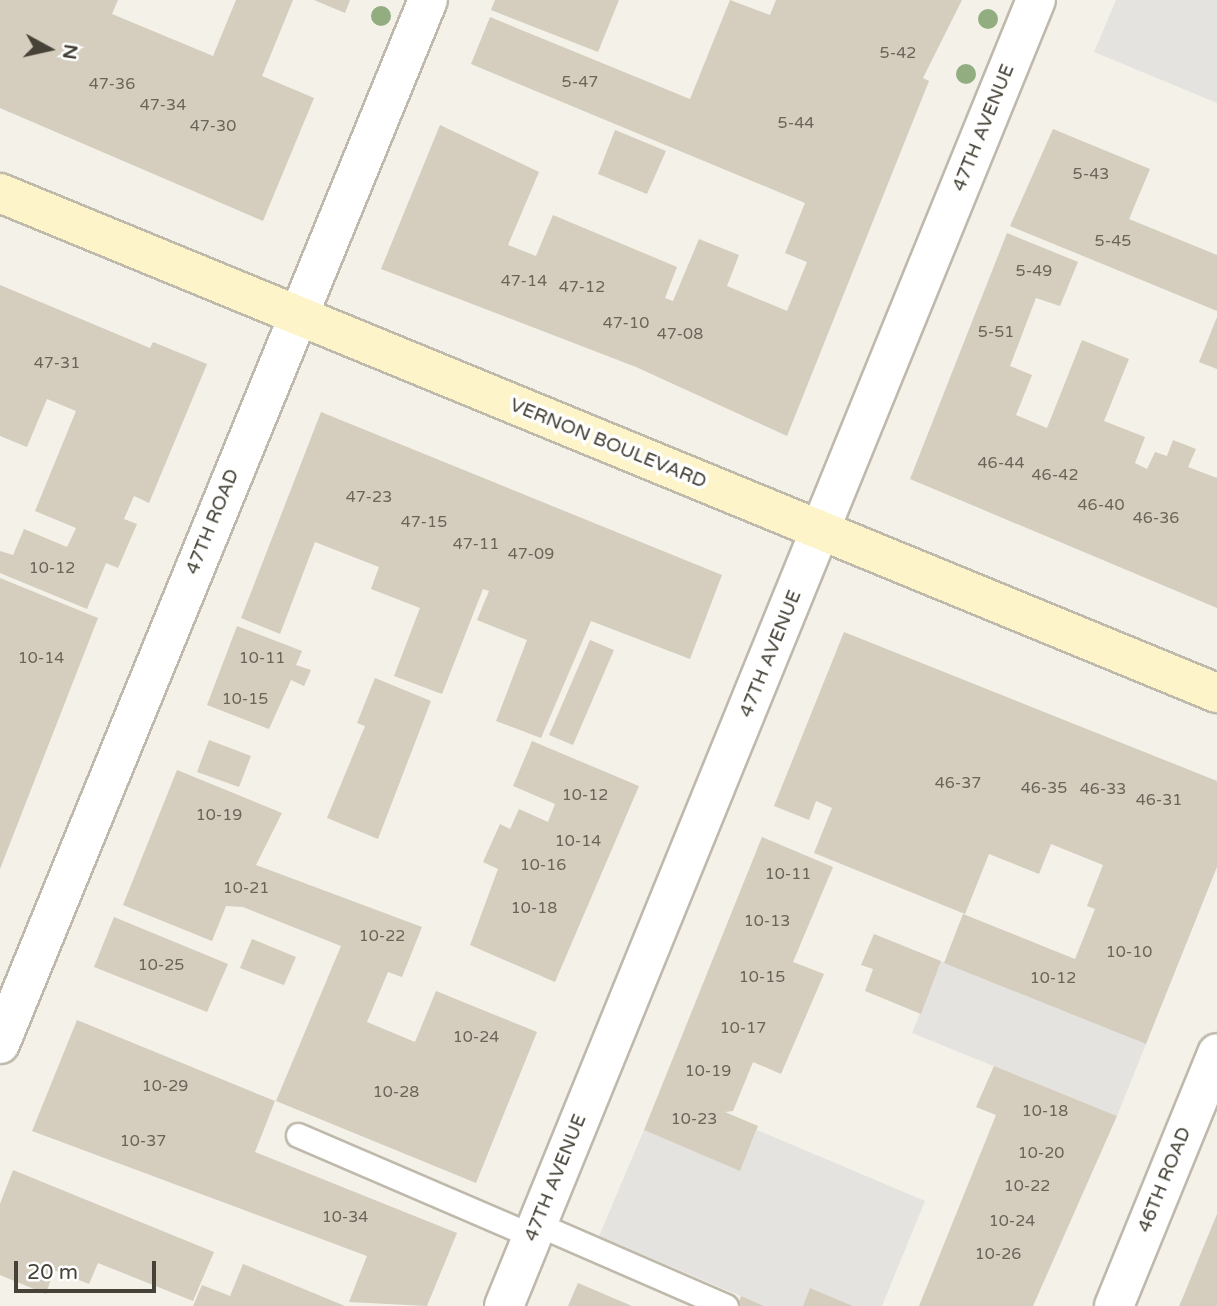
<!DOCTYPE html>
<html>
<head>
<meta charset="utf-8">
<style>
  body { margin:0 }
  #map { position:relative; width:1217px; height:1306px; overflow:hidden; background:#f3f1e8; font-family:"Varela Round",sans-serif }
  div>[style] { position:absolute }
  .parking>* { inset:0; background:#e5e3e0 }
  .building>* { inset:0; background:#d5cdbe }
  .roads { filter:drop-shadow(2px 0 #bfb9ab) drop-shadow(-2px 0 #bfb9ab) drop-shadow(0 2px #bfb9ab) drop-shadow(0 -2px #bfb9ab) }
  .service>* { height:23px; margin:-11.5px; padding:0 11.5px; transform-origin:11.5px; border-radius:11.5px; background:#fff }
  .minor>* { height:38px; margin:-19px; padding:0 19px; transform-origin:19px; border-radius:19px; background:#fff }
  .secondary>* { height:38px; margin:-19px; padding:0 19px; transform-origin:19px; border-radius:19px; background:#fdf4c9 }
  .trees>* { width:20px; height:20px; margin:-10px; border-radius:50%; background:#92ae81 }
  span { translate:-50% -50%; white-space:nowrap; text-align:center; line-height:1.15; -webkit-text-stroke:7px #fff; paint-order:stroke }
  .number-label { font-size:16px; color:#6a6559 }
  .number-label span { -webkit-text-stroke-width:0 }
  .street-label { font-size:19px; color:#464237 }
  .north { position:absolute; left:14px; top:14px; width:70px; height:70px; -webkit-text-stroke:5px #fff; paint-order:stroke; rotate:98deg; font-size:19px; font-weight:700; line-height:28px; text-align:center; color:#464237 }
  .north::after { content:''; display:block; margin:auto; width:24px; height:32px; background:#464237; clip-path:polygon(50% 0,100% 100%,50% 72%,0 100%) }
  .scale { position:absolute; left:14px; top:1261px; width:142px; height:32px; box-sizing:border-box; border:4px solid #464237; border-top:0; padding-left:9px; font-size:21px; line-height:24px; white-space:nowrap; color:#464237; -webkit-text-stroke:5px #fff; paint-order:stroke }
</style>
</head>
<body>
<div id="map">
  <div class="parking">
    <div style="clip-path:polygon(1116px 0,1217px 0,1217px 103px,1094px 52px)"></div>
    <div style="clip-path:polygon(941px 961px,1146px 1044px,1117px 1116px,912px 1033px)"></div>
    <div style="clip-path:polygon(644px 1130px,740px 1170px,757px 1130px,925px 1201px,882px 1306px,853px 1306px,810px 1288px,803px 1306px,764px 1306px,599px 1236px)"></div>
  </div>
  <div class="building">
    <div style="clip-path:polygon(0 0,118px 0,112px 14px,213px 56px,236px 0,293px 0,262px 76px,314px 98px,263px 221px,0 108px)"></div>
    <div style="clip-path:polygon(314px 0,350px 0,345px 13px)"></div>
    <div style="clip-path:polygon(495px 0,619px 0,598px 52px,491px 10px)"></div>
    <div style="clip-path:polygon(730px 0,770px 15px,776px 0,962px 0,923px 78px,929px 81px,787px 436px,636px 367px,381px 269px,440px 125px,539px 172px,508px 245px,536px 256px,553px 215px,677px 267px,665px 298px,673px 301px,699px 239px,739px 255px,727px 286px,787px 311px,807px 262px,785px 253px,805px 203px,471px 64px,490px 17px,690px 99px)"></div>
    <div style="clip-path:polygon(1053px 129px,1150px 169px,1129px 219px,1217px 255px,1217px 311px,1010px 226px)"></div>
    <div style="clip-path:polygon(615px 130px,666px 151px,647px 194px,598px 174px)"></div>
    <div style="clip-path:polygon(1007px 233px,1078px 262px,1060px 306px,1036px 298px,1010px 366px,1032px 375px,1016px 415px,1047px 428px,1082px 340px,1129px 359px,1104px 421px,1145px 437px,1135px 463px,1147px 469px,1155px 452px,1167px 456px,1173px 440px,1196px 449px,1188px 467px,1217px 478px,1217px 608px,910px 479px)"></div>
    <div style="clip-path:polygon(0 285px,150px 348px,153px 342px,207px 364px,149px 503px,134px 496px,124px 519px,137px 524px,118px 568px,106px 563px,87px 609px,0 573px,0 551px,13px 555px,24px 529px,67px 547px,76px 528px,35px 511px,76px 411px,47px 399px,27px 447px,0 436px)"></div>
    <div style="clip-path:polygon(1217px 317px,1217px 369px,1199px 362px)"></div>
    <div style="clip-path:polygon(321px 412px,722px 575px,690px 659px,591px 621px,541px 738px,496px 721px,527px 640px,477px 620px,489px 591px,483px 589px,442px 694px,394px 676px,420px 608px,371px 589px,379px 567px,315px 542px,280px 634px,241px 618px)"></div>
    <div style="clip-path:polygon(0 578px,98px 618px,0 869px)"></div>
    <div style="clip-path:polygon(237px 626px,302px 651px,296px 665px,311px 670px,304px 686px,291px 680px,269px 729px,207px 705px)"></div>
    <div style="clip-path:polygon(844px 632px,1217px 781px,1217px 867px,1146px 1044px,944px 963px,963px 914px,1075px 959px,1095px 909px,1087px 906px,1103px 865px,1051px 844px,1039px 874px,989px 854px,965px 914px,814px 853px,832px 808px,816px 801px,809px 820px,774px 806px)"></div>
    <div style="clip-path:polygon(590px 640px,614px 650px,573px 745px,549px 735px)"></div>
    <div style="clip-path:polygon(375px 678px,431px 701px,378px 839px,327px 818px,365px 726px,357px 723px)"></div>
    <div style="clip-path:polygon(209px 740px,251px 756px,239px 787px,197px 772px)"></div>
    <div style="clip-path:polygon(532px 741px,639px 786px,555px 982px,470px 945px,498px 869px,483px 862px,500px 824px,510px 829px,519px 809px,548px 822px,555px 804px,513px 786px)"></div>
    <div style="clip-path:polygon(177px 770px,282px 813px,256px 865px,422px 927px,402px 977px,388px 972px,367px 1022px,415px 1042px,436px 991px,537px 1032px,476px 1183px,276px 1101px,341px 946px,243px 907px,226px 906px,212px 941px,123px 905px)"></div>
    <div style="clip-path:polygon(762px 837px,833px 867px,793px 962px,824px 974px,781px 1074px,753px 1062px,733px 1111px,725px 1112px,758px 1126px,740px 1171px,644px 1130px)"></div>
    <div style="clip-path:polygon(114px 917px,228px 964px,207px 1012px,94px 967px)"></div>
    <div style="clip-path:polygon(874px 934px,941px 961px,921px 1014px,865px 991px,873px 969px,861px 965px)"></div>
    <div style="clip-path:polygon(252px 939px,296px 957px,284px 985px,240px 968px)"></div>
    <div style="clip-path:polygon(77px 1020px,275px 1101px,255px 1152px,457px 1233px,427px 1306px,349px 1302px,367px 1256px,32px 1131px)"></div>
    <div style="clip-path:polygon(994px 1066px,1117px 1116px,1033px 1306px,919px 1306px,996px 1115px,976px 1107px)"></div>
    <div style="clip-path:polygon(13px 1170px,214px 1252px,193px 1301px,98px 1263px,89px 1284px,54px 1270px,46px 1294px,0 1275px,0 1204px)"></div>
    <div style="clip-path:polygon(1217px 1214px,1217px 1306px,1179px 1306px,1183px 1297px)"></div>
    <div style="clip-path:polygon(243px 1264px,345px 1306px,193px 1306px,202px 1285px,230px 1296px)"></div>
    <div style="clip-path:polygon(578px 1283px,632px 1306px,568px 1306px)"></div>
    <div style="clip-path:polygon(810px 1288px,853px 1306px,803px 1306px)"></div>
    <div style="clip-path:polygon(741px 1296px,764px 1306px,737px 1306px)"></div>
  </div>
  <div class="roads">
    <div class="service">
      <div style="left:298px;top:1135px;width:255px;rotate:23.3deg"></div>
      <div style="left:537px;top:1224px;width:206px;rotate:23.5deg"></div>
    </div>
    <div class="minor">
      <div style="left:0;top:1044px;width:1128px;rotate:-67.71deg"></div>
      <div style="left:504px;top:1306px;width:1410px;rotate:-67.84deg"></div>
      <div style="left:1114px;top:1306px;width:273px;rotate:-67.8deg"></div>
    </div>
    <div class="secondary">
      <div style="left:0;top:193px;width:1316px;rotate:22.34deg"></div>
    </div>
  </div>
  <div class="trees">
    <div style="left:381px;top:16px"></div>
    <div style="left:988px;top:19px"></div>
    <div style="left:966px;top:74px"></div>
  </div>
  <div class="number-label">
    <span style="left:898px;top:53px">5-42</span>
    <span style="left:580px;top:82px">5-47</span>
    <span style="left:112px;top:84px">47-36</span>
    <span style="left:163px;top:105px">47-34</span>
    <span style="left:796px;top:123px">5-44</span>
    <span style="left:213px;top:126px">47-30</span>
    <span style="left:1091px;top:174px">5-43</span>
    <span style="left:1113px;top:241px">5-45</span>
    <span style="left:1034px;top:271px">5-49</span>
    <span style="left:524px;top:281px">47-14</span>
    <span style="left:582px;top:287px">47-12</span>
    <span style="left:626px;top:323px">47-10</span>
    <span style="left:996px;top:332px">5-51</span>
    <span style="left:680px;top:334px">47-08</span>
    <span style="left:57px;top:363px">47-31</span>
    <span style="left:1001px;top:463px">46-44</span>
    <span style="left:1055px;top:475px">46-42</span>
    <span style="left:369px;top:497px">47-23</span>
    <span style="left:1101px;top:505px">46-40</span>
    <span style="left:1156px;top:518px">46-36</span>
    <span style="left:424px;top:522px">47-15</span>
    <span style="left:476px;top:544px">47-11</span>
    <span style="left:531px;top:554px">47-09</span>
    <span style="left:52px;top:568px">10-12</span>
    <span style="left:41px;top:658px">10-14</span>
    <span style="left:262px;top:658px">10-11</span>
    <span style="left:245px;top:699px">10-15</span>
    <span style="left:958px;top:783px">46-37</span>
    <span style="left:1044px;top:788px">46-35</span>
    <span style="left:1103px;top:789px">46-33</span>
    <span style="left:585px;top:795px">10-12</span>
    <span style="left:1159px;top:800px">46-31</span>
    <span style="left:219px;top:815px">10-19</span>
    <span style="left:578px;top:841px">10-14</span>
    <span style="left:543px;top:865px">10-16</span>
    <span style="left:788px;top:874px">10-11</span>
    <span style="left:246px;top:888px">10-21</span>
    <span style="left:534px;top:908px">10-18</span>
    <span style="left:767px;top:921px">10-13</span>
    <span style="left:382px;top:936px">10-22</span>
    <span style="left:1129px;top:952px">10-10</span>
    <span style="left:161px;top:965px">10-25</span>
    <span style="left:762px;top:977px">10-15</span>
    <span style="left:1053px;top:978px">10-12</span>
    <span style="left:743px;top:1028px">10-17</span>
    <span style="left:476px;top:1037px">10-24</span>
    <span style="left:708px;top:1071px">10-19</span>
    <span style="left:165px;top:1086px">10-29</span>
    <span style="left:396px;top:1092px">10-28</span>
    <span style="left:1045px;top:1111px">10-18</span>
    <span style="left:694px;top:1119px">10-23</span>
    <span style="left:143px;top:1141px">10-37</span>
    <span style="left:1041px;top:1153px">10-20</span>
    <span style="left:1027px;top:1186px">10-22</span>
    <span style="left:345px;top:1217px">10-34</span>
    <span style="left:1012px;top:1221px">10-24</span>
    <span style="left:998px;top:1254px">10-26</span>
  </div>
  <div class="street-label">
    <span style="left:984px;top:128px;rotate:-68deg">47TH AVENUE</span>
    <span style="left:608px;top:444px;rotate:22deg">VERNON BOULEVARD</span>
    <span style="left:213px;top:522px;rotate:-68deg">47TH ROAD</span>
    <span style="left:771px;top:654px;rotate:-68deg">47TH AVENUE</span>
    <span style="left:556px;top:1178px;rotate:-68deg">47TH AVENUE</span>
    <span style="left:1165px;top:1180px;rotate:-68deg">46TH ROAD</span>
  </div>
  <div class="north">N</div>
  <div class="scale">20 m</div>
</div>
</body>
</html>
